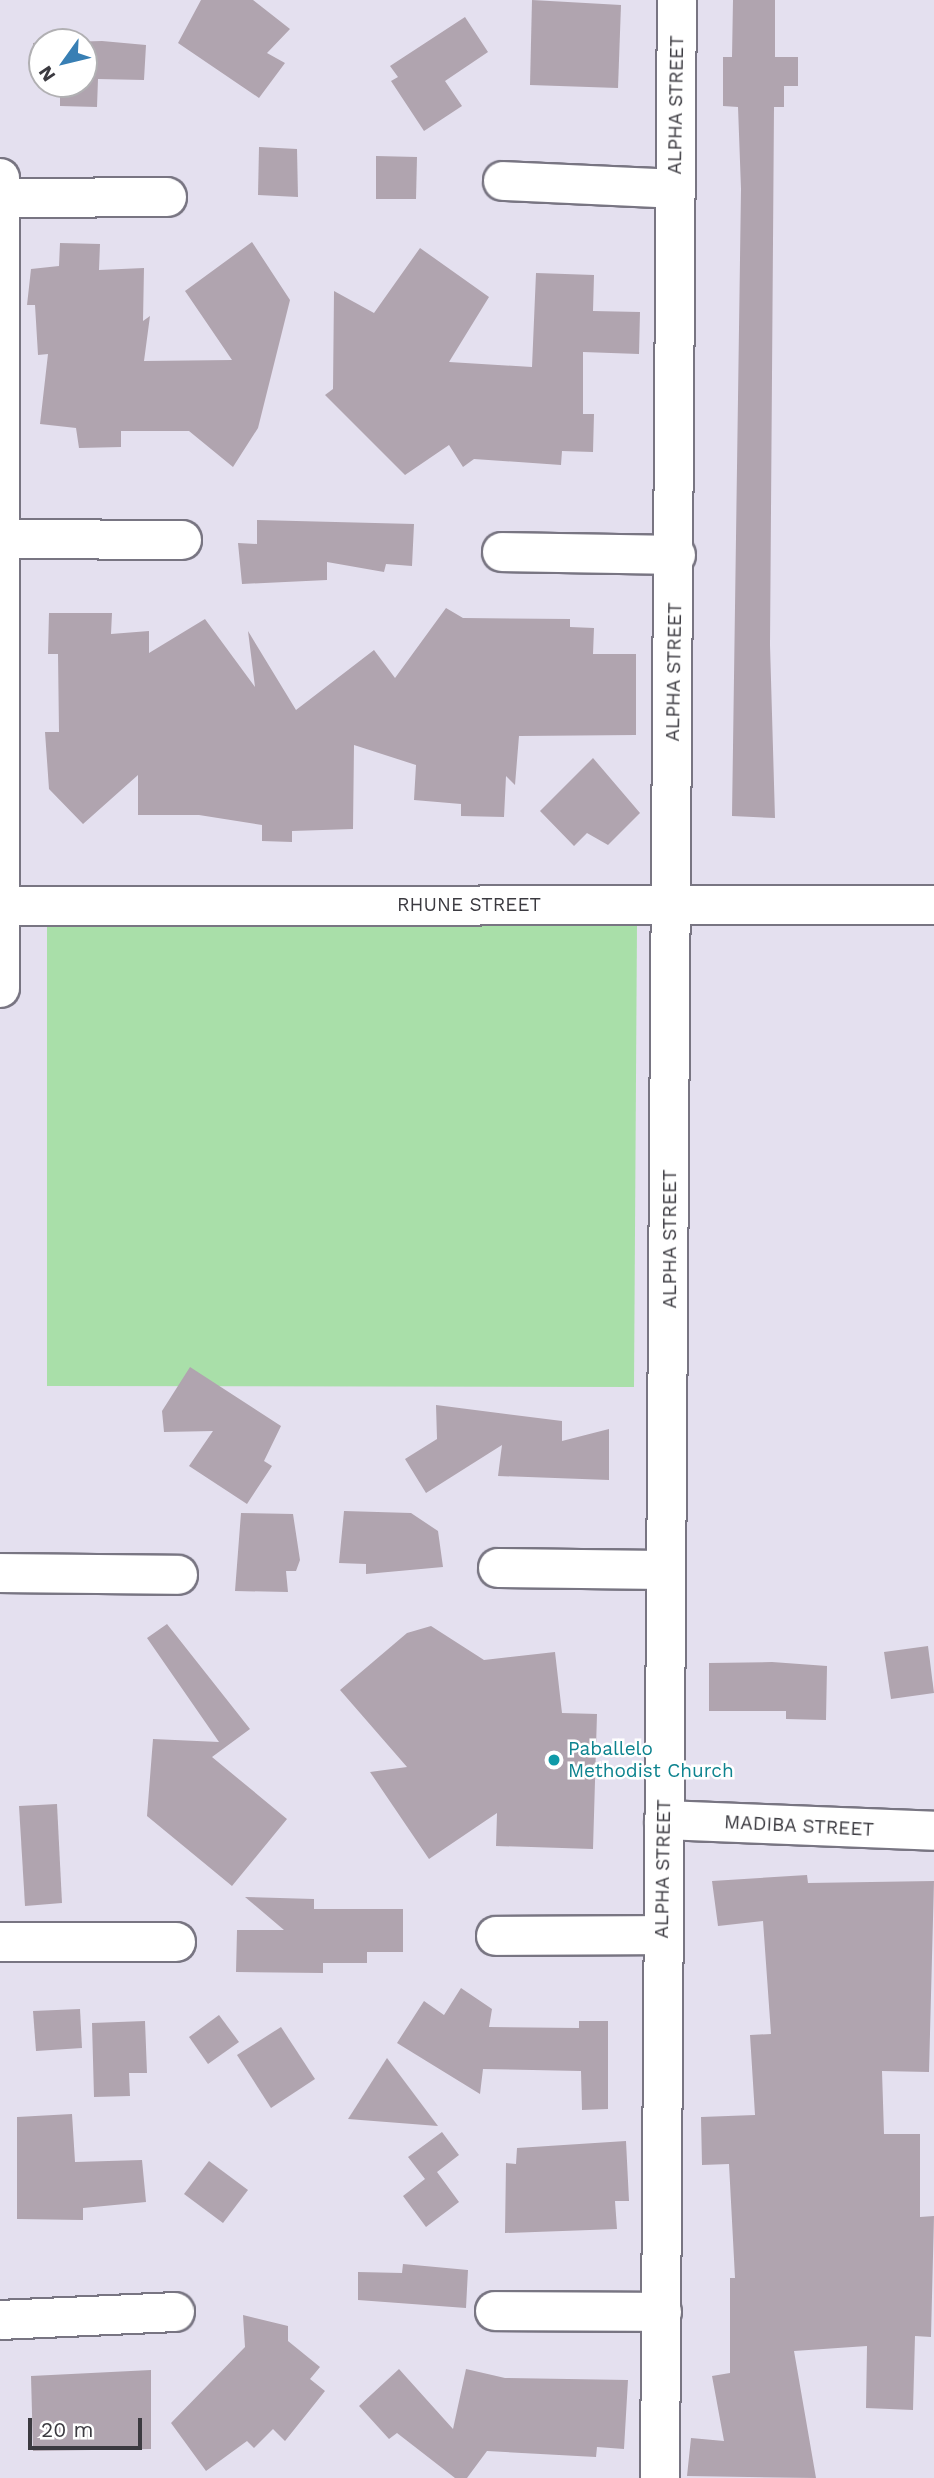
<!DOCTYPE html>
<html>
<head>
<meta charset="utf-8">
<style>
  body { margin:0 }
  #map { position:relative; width:934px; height:2478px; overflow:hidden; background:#e4e0ef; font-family:"Work Sans",sans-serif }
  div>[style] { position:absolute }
  .green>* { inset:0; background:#a9dfa9 }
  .building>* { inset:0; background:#b0a4af }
  .roads { filter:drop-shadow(2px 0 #787582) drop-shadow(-2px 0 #787582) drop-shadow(0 2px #787582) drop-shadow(0 -2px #787582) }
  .street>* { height:38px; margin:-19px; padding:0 19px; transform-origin:19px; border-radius:19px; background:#fff }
  .dots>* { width:19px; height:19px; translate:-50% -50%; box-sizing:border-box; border:4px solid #fff; border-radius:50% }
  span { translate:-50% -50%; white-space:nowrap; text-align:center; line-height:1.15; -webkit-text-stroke:5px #fff; paint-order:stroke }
  .street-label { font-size:19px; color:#3b3a40 }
  .culture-label { font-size:19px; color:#0d838f }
  .left { translate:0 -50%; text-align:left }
  .north { position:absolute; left:28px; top:28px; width:70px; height:70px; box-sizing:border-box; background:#fff; border:2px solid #b1b0b3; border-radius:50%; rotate:236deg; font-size:19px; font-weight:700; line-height:28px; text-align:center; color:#3b3a40 }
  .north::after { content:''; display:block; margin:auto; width:24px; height:32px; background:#387fb4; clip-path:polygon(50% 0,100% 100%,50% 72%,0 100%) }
  .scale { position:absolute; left:28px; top:2418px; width:114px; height:32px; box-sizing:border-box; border:4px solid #3b3a40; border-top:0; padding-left:9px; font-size:21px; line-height:24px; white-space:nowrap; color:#3b3a40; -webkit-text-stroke:5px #fff; paint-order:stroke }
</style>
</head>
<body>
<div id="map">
  <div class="green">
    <div style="clip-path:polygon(47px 924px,637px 925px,634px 1387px,47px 1386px)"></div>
  </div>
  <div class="building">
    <div style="clip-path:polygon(201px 0,253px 0,290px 29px,267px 53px,285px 63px,259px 98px,178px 43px)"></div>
    <div style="clip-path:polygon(532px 0,621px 5px,618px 88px,530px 85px)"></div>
    <div style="clip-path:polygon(733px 0,775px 0,775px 57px,798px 57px,798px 86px,784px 86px,784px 107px,774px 107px,770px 645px,775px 818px,732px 816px,741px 189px,738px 107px,723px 106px,723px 57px,732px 57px)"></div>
    <div style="clip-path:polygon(465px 17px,488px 52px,445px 81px,462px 106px,424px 131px,391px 81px,398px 77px,390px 66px)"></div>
    <div style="clip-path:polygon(102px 41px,146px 45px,144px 80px,98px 79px,97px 107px,60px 106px,60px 84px,84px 84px,84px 42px,65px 42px)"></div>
    <div style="clip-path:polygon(42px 42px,42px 78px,34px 77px,33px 43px)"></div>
    <div style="clip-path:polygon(259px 147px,297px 149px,298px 197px,258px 195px)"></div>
    <div style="clip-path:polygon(376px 156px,417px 157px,416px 199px,376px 199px)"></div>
    <div style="clip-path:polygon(252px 242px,290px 300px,258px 428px,233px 467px,189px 431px,121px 431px,121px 447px,79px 448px,76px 428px,40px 424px,48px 354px,38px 355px,35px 305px,27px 305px,31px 269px,59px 266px,60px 243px,100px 244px,99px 270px,144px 268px,143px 321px,150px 316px,144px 361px,232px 360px,185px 291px)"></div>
    <div style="clip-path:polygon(420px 248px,489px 297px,449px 362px,532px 367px,536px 273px,594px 275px,593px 311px,640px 312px,639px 354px,583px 352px,583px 414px,594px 414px,593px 452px,562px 451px,561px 465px,474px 459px,463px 467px,449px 445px,405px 475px,325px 395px,333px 389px,334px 291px,374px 313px)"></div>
    <div style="clip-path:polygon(257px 520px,414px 524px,412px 566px,386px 564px,384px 572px,327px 562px,327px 580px,242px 584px,238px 543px,257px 544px)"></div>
    <div style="clip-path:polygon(446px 608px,463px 618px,570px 619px,570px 627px,594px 628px,593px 654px,636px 654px,636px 735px,519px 736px,515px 785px,506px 776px,504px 817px,461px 816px,461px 804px,414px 800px,416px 765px,354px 745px,353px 829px,292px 831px,292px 842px,262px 841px,262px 825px,199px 815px,138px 815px,138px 775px,83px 824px,49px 789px,45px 732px,59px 732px,58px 654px,48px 654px,49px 613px,112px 613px,111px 634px,149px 631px,149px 653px,205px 619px,255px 687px,248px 631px,296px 710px,374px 650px,395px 678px)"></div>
    <div style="clip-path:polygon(593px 758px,640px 813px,608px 845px,587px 833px,574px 846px,540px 811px)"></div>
    <div style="clip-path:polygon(190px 1367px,281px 1426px,264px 1461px,272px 1466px,247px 1504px,189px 1466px,213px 1431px,164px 1432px,162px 1411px)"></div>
    <div style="clip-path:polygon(436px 1405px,562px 1421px,562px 1441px,609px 1429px,609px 1480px,498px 1476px,502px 1445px,426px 1493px,405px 1459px,437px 1439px)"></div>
    <div style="clip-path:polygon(344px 1511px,411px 1513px,438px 1531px,443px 1567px,366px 1574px,366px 1564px,339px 1563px)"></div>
    <div style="clip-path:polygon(241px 1513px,293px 1514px,300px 1560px,296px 1571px,286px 1571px,288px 1592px,235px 1591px)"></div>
    <div style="clip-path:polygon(167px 1624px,250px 1729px,212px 1757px,287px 1819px,232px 1886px,147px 1816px,153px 1739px,219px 1742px,147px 1638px)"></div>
    <div style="clip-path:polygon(431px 1626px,484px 1660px,555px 1652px,562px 1713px,597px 1714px,593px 1849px,496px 1846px,497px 1813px,429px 1859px,370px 1772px,407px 1767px,340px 1690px,407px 1633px)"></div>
    <div style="clip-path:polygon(928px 1646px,934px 1693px,891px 1699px,884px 1652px)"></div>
    <div style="clip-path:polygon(772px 1662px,827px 1666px,826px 1720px,786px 1719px,786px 1711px,709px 1711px,709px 1663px)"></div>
    <div style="clip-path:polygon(57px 1804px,62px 1903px,25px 1906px,19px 1806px)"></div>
    <div style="clip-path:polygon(807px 1875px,808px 1883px,934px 1881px,929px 2072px,882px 2071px,884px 2134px,920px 2134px,920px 2217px,934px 2216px,931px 2337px,915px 2336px,913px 2410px,866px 2408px,867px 2346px,794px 2351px,816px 2478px,687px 2476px,691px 2438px,724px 2441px,712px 2376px,730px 2373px,730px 2278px,735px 2278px,729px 2164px,702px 2165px,701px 2117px,755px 2115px,750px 2035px,771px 2034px,763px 1921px,718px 1926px,712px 1881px)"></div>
    <div style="clip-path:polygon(245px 1897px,314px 1899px,314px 1909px,403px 1909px,403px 1952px,367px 1952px,367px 1963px,323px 1963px,323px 1973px,236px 1972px,237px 1930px,284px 1930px)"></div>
    <div style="clip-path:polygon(461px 1988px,492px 2009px,489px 2027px,579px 2028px,579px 2021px,608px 2021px,608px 2109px,582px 2110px,581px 2071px,483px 2069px,480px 2094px,397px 2043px,424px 2001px,444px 2015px)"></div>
    <div style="clip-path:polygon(80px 2009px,82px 2048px,36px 2051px,33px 2011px)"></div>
    <div style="clip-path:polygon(219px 2015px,239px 2042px,208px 2064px,189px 2037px)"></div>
    <div style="clip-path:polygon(145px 2021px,147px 2073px,129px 2073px,130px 2096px,94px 2097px,92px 2023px)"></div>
    <div style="clip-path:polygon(281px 2027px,315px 2079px,271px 2108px,237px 2055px)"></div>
    <div style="clip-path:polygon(387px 2058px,438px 2126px,348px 2119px)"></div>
    <div style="clip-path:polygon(72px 2114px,75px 2162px,142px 2160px,146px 2202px,83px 2208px,83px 2220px,17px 2219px,17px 2117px)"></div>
    <div style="clip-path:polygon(442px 2132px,459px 2155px,437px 2172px,459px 2202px,426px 2227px,403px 2196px,425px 2179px,408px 2157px)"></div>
    <div style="clip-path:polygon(626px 2141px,629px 2201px,615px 2201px,617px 2229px,505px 2233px,506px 2163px,516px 2164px,517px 2148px)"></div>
    <div style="clip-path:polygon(209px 2161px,248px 2190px,223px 2223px,184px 2194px)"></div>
    <div style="clip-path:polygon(403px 2264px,468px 2270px,466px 2308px,358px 2300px,358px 2272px,402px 2273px)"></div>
    <div style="clip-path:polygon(243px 2315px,288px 2326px,288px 2341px,320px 2367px,310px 2379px,325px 2391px,285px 2441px,273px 2429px,254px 2448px,247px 2441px,206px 2471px,171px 2423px,245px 2347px)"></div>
    <div style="clip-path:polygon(399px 2369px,453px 2429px,466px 2369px,505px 2378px,628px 2380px,624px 2449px,597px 2447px,596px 2457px,487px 2451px,467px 2478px,455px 2478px,397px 2433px,389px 2439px,359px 2406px)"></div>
    <div style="clip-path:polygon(151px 2370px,151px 2449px,33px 2451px,31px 2376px)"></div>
  </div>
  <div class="roads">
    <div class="street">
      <div style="left:0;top:178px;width:810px;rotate:90deg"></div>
      <div style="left:503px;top:181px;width:173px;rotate:2.6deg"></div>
      <div style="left:1px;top:198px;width:166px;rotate:-0.3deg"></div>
      <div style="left:3px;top:539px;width:179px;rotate:0.3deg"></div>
      <div style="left:502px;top:552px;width:174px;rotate:1deg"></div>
      <div style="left:3px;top:906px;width:931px;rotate:-0.06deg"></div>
      <div style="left:498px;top:1568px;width:167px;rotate:0.7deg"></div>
      <div style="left:0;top:1573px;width:178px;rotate:0.6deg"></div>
      <div style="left:664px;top:1820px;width:270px;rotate:2.3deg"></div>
      <div style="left:496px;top:1936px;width:166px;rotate:-0.3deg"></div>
      <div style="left:0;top:1942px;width:176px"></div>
      <div style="left:495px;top:2311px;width:167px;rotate:0.3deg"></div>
      <div style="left:0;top:2320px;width:175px;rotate:-2.6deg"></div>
      <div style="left:660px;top:2478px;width:2478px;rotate:-89.61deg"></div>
    </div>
  </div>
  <div class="dots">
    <div style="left:554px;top:1760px;background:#0f9aa8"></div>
  </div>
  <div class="street-label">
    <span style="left:676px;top:105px;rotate:-89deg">ALPHA STREET</span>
    <span style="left:674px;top:672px;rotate:-89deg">ALPHA STREET</span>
    <span style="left:469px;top:905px">RHUNE STREET</span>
    <span style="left:670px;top:1239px;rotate:-90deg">ALPHA STREET</span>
    <span style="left:799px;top:1826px;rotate:3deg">MADIBA STREET</span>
    <span style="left:663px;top:1869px;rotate:-89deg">ALPHA STREET</span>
  </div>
  <div class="culture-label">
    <span class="left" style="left:568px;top:1760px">Paballelo<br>Methodist Church</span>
  </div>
  <div class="north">N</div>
  <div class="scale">20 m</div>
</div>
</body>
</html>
